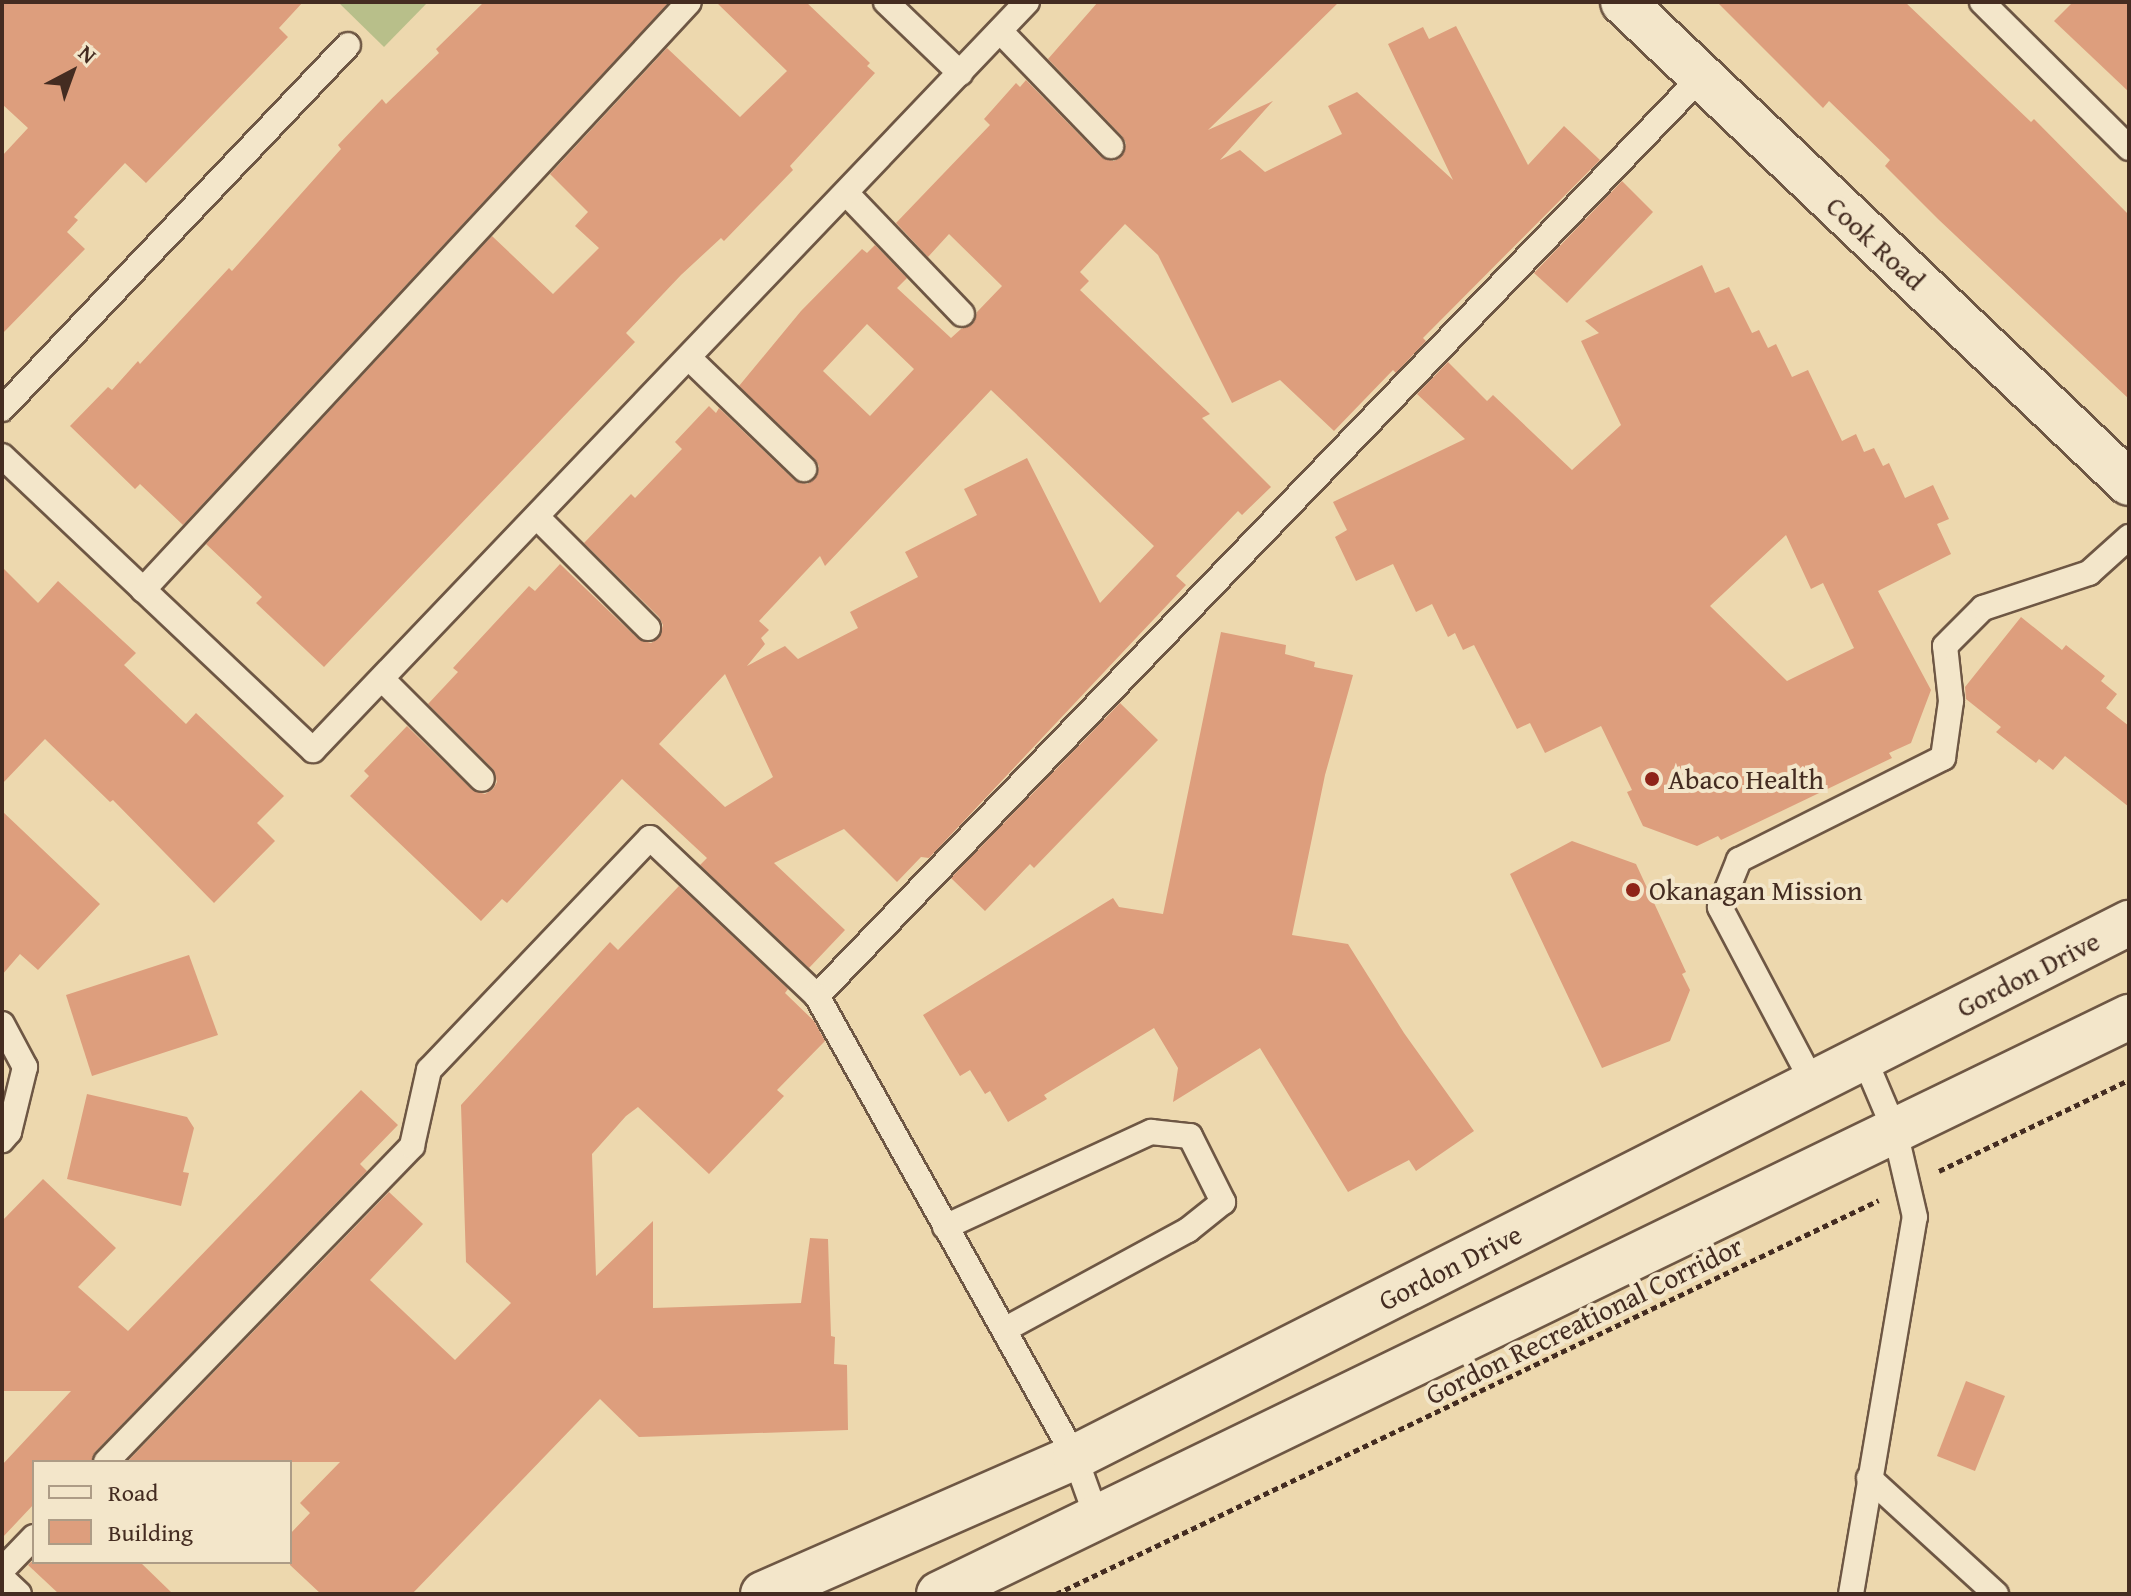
<!DOCTYPE html>
<html>
<head>
<meta charset="utf-8">
<style>
  body { margin:0 }
  #map { position:relative; width:2131px; height:1596px; overflow:hidden; background:#edd8ae; font-family:"Gentium Book Plus",serif }
  div>[style] { position:absolute }
  .green>* { inset:0; background:#b8bf8a }
  .building>* { inset:0; background:#dd9e7d }
  .path>* { height:5px; margin-top:-2.5px; transform-origin:0; background:repeating-linear-gradient(90deg,#442c21 0 6px,transparent 0 10px) }
  .roads { filter:drop-shadow(2px 0 #6e5744) drop-shadow(-2px 0 #6e5744) drop-shadow(0 2px #6e5744) drop-shadow(0 -2px #6e5744) }
  .lane>* { height:24px; margin:-12px; padding:0 12px; transform-origin:12px; border-radius:12px; background:#f3e6ca }
  .secondary>* { height:44px; margin:-22px; padding:0 22px; transform-origin:22px; border-radius:22px; background:#f3e6ca }
  .dots>* { width:22px; height:22px; translate:-50% -50%; box-sizing:border-box; border:4px solid #f3e6ca; border-radius:50% }
  span { translate:-50% -50%; white-space:nowrap; text-align:center; line-height:1.15; -webkit-text-stroke:8px #f3e6ca; paint-order:stroke }
  .street-label { font-size:28px; color:#442c21 }
  .poi-label { font-size:28px; color:#442c21 }
  .left { translate:0 -50%; text-align:left }
  .frame { position:absolute; inset:0; border:4px solid #442c21; pointer-events:none }
  .legend { position:absolute; left:32px; top:1460px; width:260px; height:104px; box-sizing:border-box; background:#f3e6ca; border:2px solid #ad9c86; margin:0; padding:10px 14px; list-style:none; font-size:24px; color:#442c21 }
  .legend li { display:flex; align-items:center; gap:16px; height:40px }
  .legend b { width:40px; border:2px solid #ad9c86 }
  .north { position:absolute; left:32px; top:32px; width:80px; height:80px; -webkit-text-stroke:6px #f3e6ca; paint-order:stroke; rotate:41deg; font-size:22px; font-weight:700; line-height:32px; text-align:center; color:#442c21 }
  .north::after { content:''; display:block; margin:auto; width:28px; height:36px; background:#442c21; clip-path:polygon(50% 0,100% 100%,50% 72%,0 100%) }
</style>
</head>
<body>
<div id="map">
  <div class="green">
    <div style="clip-path:polygon(338px 2px,428px 2px,384px 47px)"></div>
  </div>
  <div class="building">
    <div style="clip-path:polygon(2px 2px,303px 2px,279px 28px,288px 37px,146px 183px,125px 163px,74px 217px,78px 220px,67px 232px,85px 249px,2px 334px,2px 156px,28px 128px,2px 104px)"></div>
    <div style="clip-path:polygon(484px 2px,669px 2px,183px 525px,140px 484px,135px 489px,70px 426px,108px 387px,112px 390px,138px 361px,140px 364px,229px 268px,232px 271px,341px 149px,338px 145px,382px 99px,386px 104px,439px 53px,436px 49px)"></div>
    <div style="clip-path:polygon(716px 2px,806px 2px,870px 63px,867px 66px,875px 73px,790px 166px,793px 170px,724px 241px,721px 238px,681px 275px,626px 333px,635px 342px,324px 667px,256px 603px,262px 597px,206px 544px,492px 236px,553px 294px,599px 248px,575px 226px,588px 212px,550px 174px,667px 48px,740px 117px,787px 71px)"></div>
    <div style="clip-path:polygon(evenodd,1098px 2px,1339px 2px,1208px 130px,1273px 101px,1220px 160px,1240px 150px,1265px 172px,1342px 134px,1328px 106px,1357px 92px,1453px 180px,1388px 44px,1423px 27px,1429px 39px,1456px 26px,1528px 165px,1564px 126px,1600px 160px,1423px 338px,1426px 341px,1396px 373px,1393px 370px,1334px 431px,1280px 380px,1232px 403px,1158px 255px,1125px 224px,1080px 272px,1089px 281px,1080px 290px,1210px 414px,1202px 418px,1271px 487px,1242px 515px,1238px 511px,1176px 576px,1186px 585px,929px 858px,921px 857px,897px 882px,844px 829px,774px 863px,845px 930px,809px 968px,700px 865px,707px 858px,622px 779px,507px 903px,502px 899px,481px 921px,350px 796px,369px 776px,364px 771px,407px 726px,472px 790px,485px 794px,493px 789px,497px 782px,493px 769px,428px 704px,458px 672px,453px 668px,529px 586px,535px 591px,560px 564px,638px 639px,651px 643px,659px 638px,663px 625px,659px 617px,584px 543px,631px 494px,635px 498px,682px 449px,675px 442px,709px 406px,716px 413px,719px 408px,794px 480px,807px 484px,815px 479px,819px 466px,814px 458px,739px 386px,801px 311px,862px 249px,867px 253px,875px 245px,907px 278px,897px 288px,951px 338px,961px 329px,973px 324px,977px 312px,1002px 286px,949px 234px,928px 257px,896px 223px,990px 125px,984px 119px,1016px 83px,1020px 87px,1026px 80px,1101px 157px,1114px 161px,1122px 156px,1126px 143px,1122px 136px,1048px 59px,1098px 2px,867px 324px,914px 369px,870px 416px,823px 371px,867px 324px,1098px 2px,991px 390px,1154px 546px,1100px 603px,1027px 458px,964px 489px,977px 515px,905px 552px,918px 577px,850px 612px,858px 628px,798px 659px,785px 646px,747px 666px,765px 644px,761px 638px,769px 630px,759px 621px,820px 556px,825px 566px,991px 390px,1098px 2px,725px 674px,773px 777px,725px 807px,659px 744px,725px 674px)"></div>
    <div style="clip-path:polygon(1717px 2px,1905px 2px,2031px 122px,2034px 119px,2129px 215px,2129px 399px,1938px 219px,1885px 166px,1890px 160px,1829px 101px,1823px 108px)"></div>
    <div style="clip-path:polygon(2073px 2px,2129px 2px,2129px 92px,2054px 21px)"></div>
    <div style="clip-path:polygon(1622px 181px,1653px 212px,1567px 303px,1534px 273px)"></div>
    <div style="clip-path:polygon(evenodd,1702px 265px,1715px 293px,1729px 287px,1752px 333px,1759px 330px,1768px 348px,1776px 344px,1792px 377px,1808px 370px,1842px 441px,1856px 434px,1864px 452px,1874px 448px,1883px 466px,1889px 463px,1905px 498px,1933px 485px,1949px 519px,1937px 524px,1951px 554px,1878px 591px,1931px 690px,1911px 743px,1889px 753px,1892px 758px,1721px 840px,1718px 836px,1697px 846px,1643px 826px,1627px 792px,1632px 790px,1601px 726px,1545px 753px,1530px 723px,1517px 729px,1474px 645px,1463px 650px,1455px 633px,1448px 637px,1432px 604px,1416px 612px,1393px 564px,1356px 581px,1335px 537px,1347px 530px,1333px 502px,1465px 439px,1417px 394px,1448px 362px,1487px 401px,1493px 395px,1572px 470px,1621px 425px,1581px 341px,1599px 333px,1585px 321px,1702px 265px,1786px 535px,1811px 589px,1823px 583px,1854px 648px,1787px 681px,1710px 606px,1786px 535px)"></div>
    <div style="clip-path:polygon(2px 567px,38px 603px,58px 581px,136px 653px,124px 665px,186px 724px,196px 713px,284px 796px,257px 823px,275px 841px,214px 903px,113px 800px,110px 802px,45px 739px,2px 784px)"></div>
    <div style="clip-path:polygon(2021px 617px,2062px 650px,2066px 645px,2105px 676px,2101px 681px,2117px 694px,2106px 708px,2129px 726px,2129px 807px,2065px 756px,2053px 770px,2039px 759px,2036px 763px,1996px 732px,2001px 727px,1966px 699px,1965px 687px)"></div>
    <div style="clip-path:polygon(1221px 632px,1286px 645px,1285px 654px,1315px 662px,1314px 667px,1353px 675px,1325px 775px,1292px 935px,1348px 944px,1404px 1033px,1474px 1131px,1416px 1171px,1409px 1160px,1348px 1192px,1260px 1048px,1173px 1102px,1178px 1068px,1154px 1028px,1044px 1095px,1047px 1099px,1008px 1122px,990px 1091px,985px 1094px,970px 1070px,960px 1076px,923px 1015px,1113px 898px,1119px 907px,1163px 914px)"></div>
    <div style="clip-path:polygon(1120px 703px,1158px 740px,1034px 868px,1030px 864px,985px 911px,951px 878px)"></div>
    <div style="clip-path:polygon(2px 811px,100px 904px,38px 970px,20px 954px,2px 975px)"></div>
    <div style="clip-path:polygon(1572px 841px,1636px 864px,1686px 972px,1682px 974px,1690px 990px,1670px 1041px,1602px 1068px,1510px 874px)"></div>
    <div style="clip-path:polygon(679px 886px,788px 989px,785px 993px,814px 1021px,825px 1041px,777px 1090px,784px 1096px,709px 1174px,638px 1107px,626px 1116px,592px 1154px,596px 1276px,653px 1221px,653px 1308px,801px 1303px,810px 1238px,828px 1239px,831px 1336px,835px 1337px,834px 1364px,847px 1365px,848px 1430px,639px 1437px,600px 1399px,412px 1594px,321px 1594px,290px 1565px,290px 1534px,310px 1513px,300px 1503px,340px 1462px,127px 1462px,389px 1192px,423px 1224px,370px 1280px,455px 1360px,511px 1303px,466px 1262px,461px 1105px,610px 942px,618px 950px)"></div>
    <div style="clip-path:polygon(189px 955px,218px 1035px,92px 1076px,66px 995px)"></div>
    <div style="clip-path:polygon(361px 1090px,398px 1125px,360px 1164px,367px 1171px,95px 1452px,91px 1462px,34px 1462px,34px 1504px,2px 1538px,2px 1465px,71px 1391px,2px 1391px,2px 1221px,43px 1179px,116px 1248px,78px 1287px,128px 1331px)"></div>
    <div style="clip-path:polygon(87px 1094px,187px 1117px,194px 1128px,183px 1172px,189px 1173px,181px 1206px,67px 1179px)"></div>
    <div style="clip-path:polygon(1966px 1381px,2005px 1396px,1975px 1471px,1937px 1456px)"></div>
    <div style="clip-path:polygon(31px 1562px,140px 1562px,173px 1594px,59px 1594px,28px 1565px)"></div>
  </div>
  <div class="path">
    <div style="left:1939px;top:1171px;width:211px;rotate:-25.6deg"></div>
    <div style="left:1056px;top:1594px;width:912px;rotate:-25.58deg"></div>
  </div>
  <div class="roads">
    <div class="lane">
      <div style="left:886px;top:2px;width:103px;rotate:43.8deg"></div>
      <div style="left:1982px;top:2px;width:207px;rotate:44.8deg"></div>
      <div style="left:1000px;top:31px;width:160px;rotate:46deg"></div>
      <div style="left:847px;top:194px;width:166px;rotate:46.2deg"></div>
      <div style="left:689px;top:358px;width:160px;rotate:44deg"></div>
      <div style="left:2px;top:409px;width:502px;rotate:-46.45deg"></div>
      <div style="left:2px;top:456px;width:428px;rotate:43.4deg"></div>
      <div style="left:313px;top:750px;width:1034px;rotate:-46.33deg"></div>
      <div style="left:537px;top:517px;width:157px;rotate:45deg"></div>
      <div style="left:143px;top:590px;width:802px;rotate:-47.12deg"></div>
      <div style="left:382px;top:679px;width:141px;rotate:45deg"></div>
      <div style="left:817px;top:996px;width:1275px;rotate:-46.11deg"></div>
      <div style="left:2px;top:1024px;width:49px;rotate:61.9deg"></div>
      <div style="left:25px;top:1067px;width:67px;rotate:103.8deg"></div>
      <div style="left:9px;top:1132px;width:11px;rotate:131deg"></div>
      <div style="left:1813px;top:1083px;width:199px;rotate:-117.9deg"></div>
      <div style="left:1720px;top:907px;width:51px;rotate:-68deg"></div>
      <div style="left:1739px;top:860px;width:228px;rotate:-26.6deg"></div>
      <div style="left:1943px;top:758px;width:58px;rotate:-82deg"></div>
      <div style="left:1951px;top:701px;width:55px;rotate:-96.2deg"></div>
      <div style="left:1945px;top:646px;width:54px;rotate:-45deg"></div>
      <div style="left:1983px;top:608px;width:112px;rotate:-18.3deg"></div>
      <div style="left:2089px;top:573px;width:54px;rotate:-42deg"></div>
      <div style="left:945px;top:1227px;width:227px;rotate:-24.8deg"></div>
      <div style="left:1151px;top:1132px;width:39px;rotate:6deg"></div>
      <div style="left:1190px;top:1136px;width:74px;rotate:63.4deg"></div>
      <div style="left:1223px;top:1202px;width:45px;rotate:141.3deg"></div>
      <div style="left:1188px;top:1230px;width:209px;rotate:151.5deg"></div>
      <div style="left:106px;top:1462px;width:440px;rotate:-45.9deg"></div>
      <div style="left:412px;top:1146px;width:78px;rotate:-77.4deg"></div>
      <div style="left:429px;top:1070px;width:320px;rotate:-46.4deg"></div>
      <div style="left:650px;top:838px;width:230px;rotate:43.4deg"></div>
      <div style="left:817px;top:996px;width:528px;rotate:60.77deg"></div>
      <div style="left:1075px;top:1457px;width:65px;rotate:70.2deg"></div>
      <div style="left:1869px;top:1478px;width:172px;rotate:42.4deg"></div>
      <div style="left:2px;top:1570px;width:46px;rotate:-45.9deg"></div>
      <div style="left:2px;top:1578px;width:23px;rotate:43deg"></div>
      <div style="left:1851px;top:1594px;width:382px;rotate:-80.4deg"></div>
      <div style="left:1915px;top:1217px;width:88px;rotate:-103.1deg"></div>
      <div style="left:1895px;top:1131px;width:79px;rotate:-113deg"></div>
    </div>
    <div class="secondary">
      <div style="left:1623px;top:2px;width:698px;rotate:43.55deg"></div>
      <div style="left:763px;top:1594px;width:341px;rotate:-23.7deg"></div>
      <div style="left:1075px;top:1457px;width:1182px;rotate:-26.87deg"></div>
      <div style="left:939px;top:1594px;width:1323px;rotate:-25.87deg"></div>
    </div>
  </div>
  <div class="dots">
    <div style="left:1652px;top:779px;background:#8f2418"></div>
    <div style="left:1633px;top:890px;background:#8f2418"></div>
  </div>
  <div class="street-label">
    <span style="left:1876px;top:243px;rotate:43deg">Cook Road</span>
    <span style="left:2028px;top:974px;rotate:-27deg">Gordon Drive</span>
    <span style="left:1450px;top:1267px;rotate:-27deg">Gordon Drive</span>
    <span style="left:1584px;top:1320px;rotate:-26deg">Gordon Recreational Corridor</span>
  </div>
  <div class="poi-label">
    <span class="left" style="left:1668px;top:779px">Abaco Health</span>
    <span class="left" style="left:1649px;top:890px">Okanagan Mission</span>
  </div>
  <div class="frame"></div>
  <ul class="legend">
  <li><b style="height:10px;background:#f3e6ca"></b>Road</li>
  <li><b style="height:22px;background:#dd9e7d"></b>Building</li>
  </ul>
  <div class="north">N</div>
</div>
</body>
</html>
